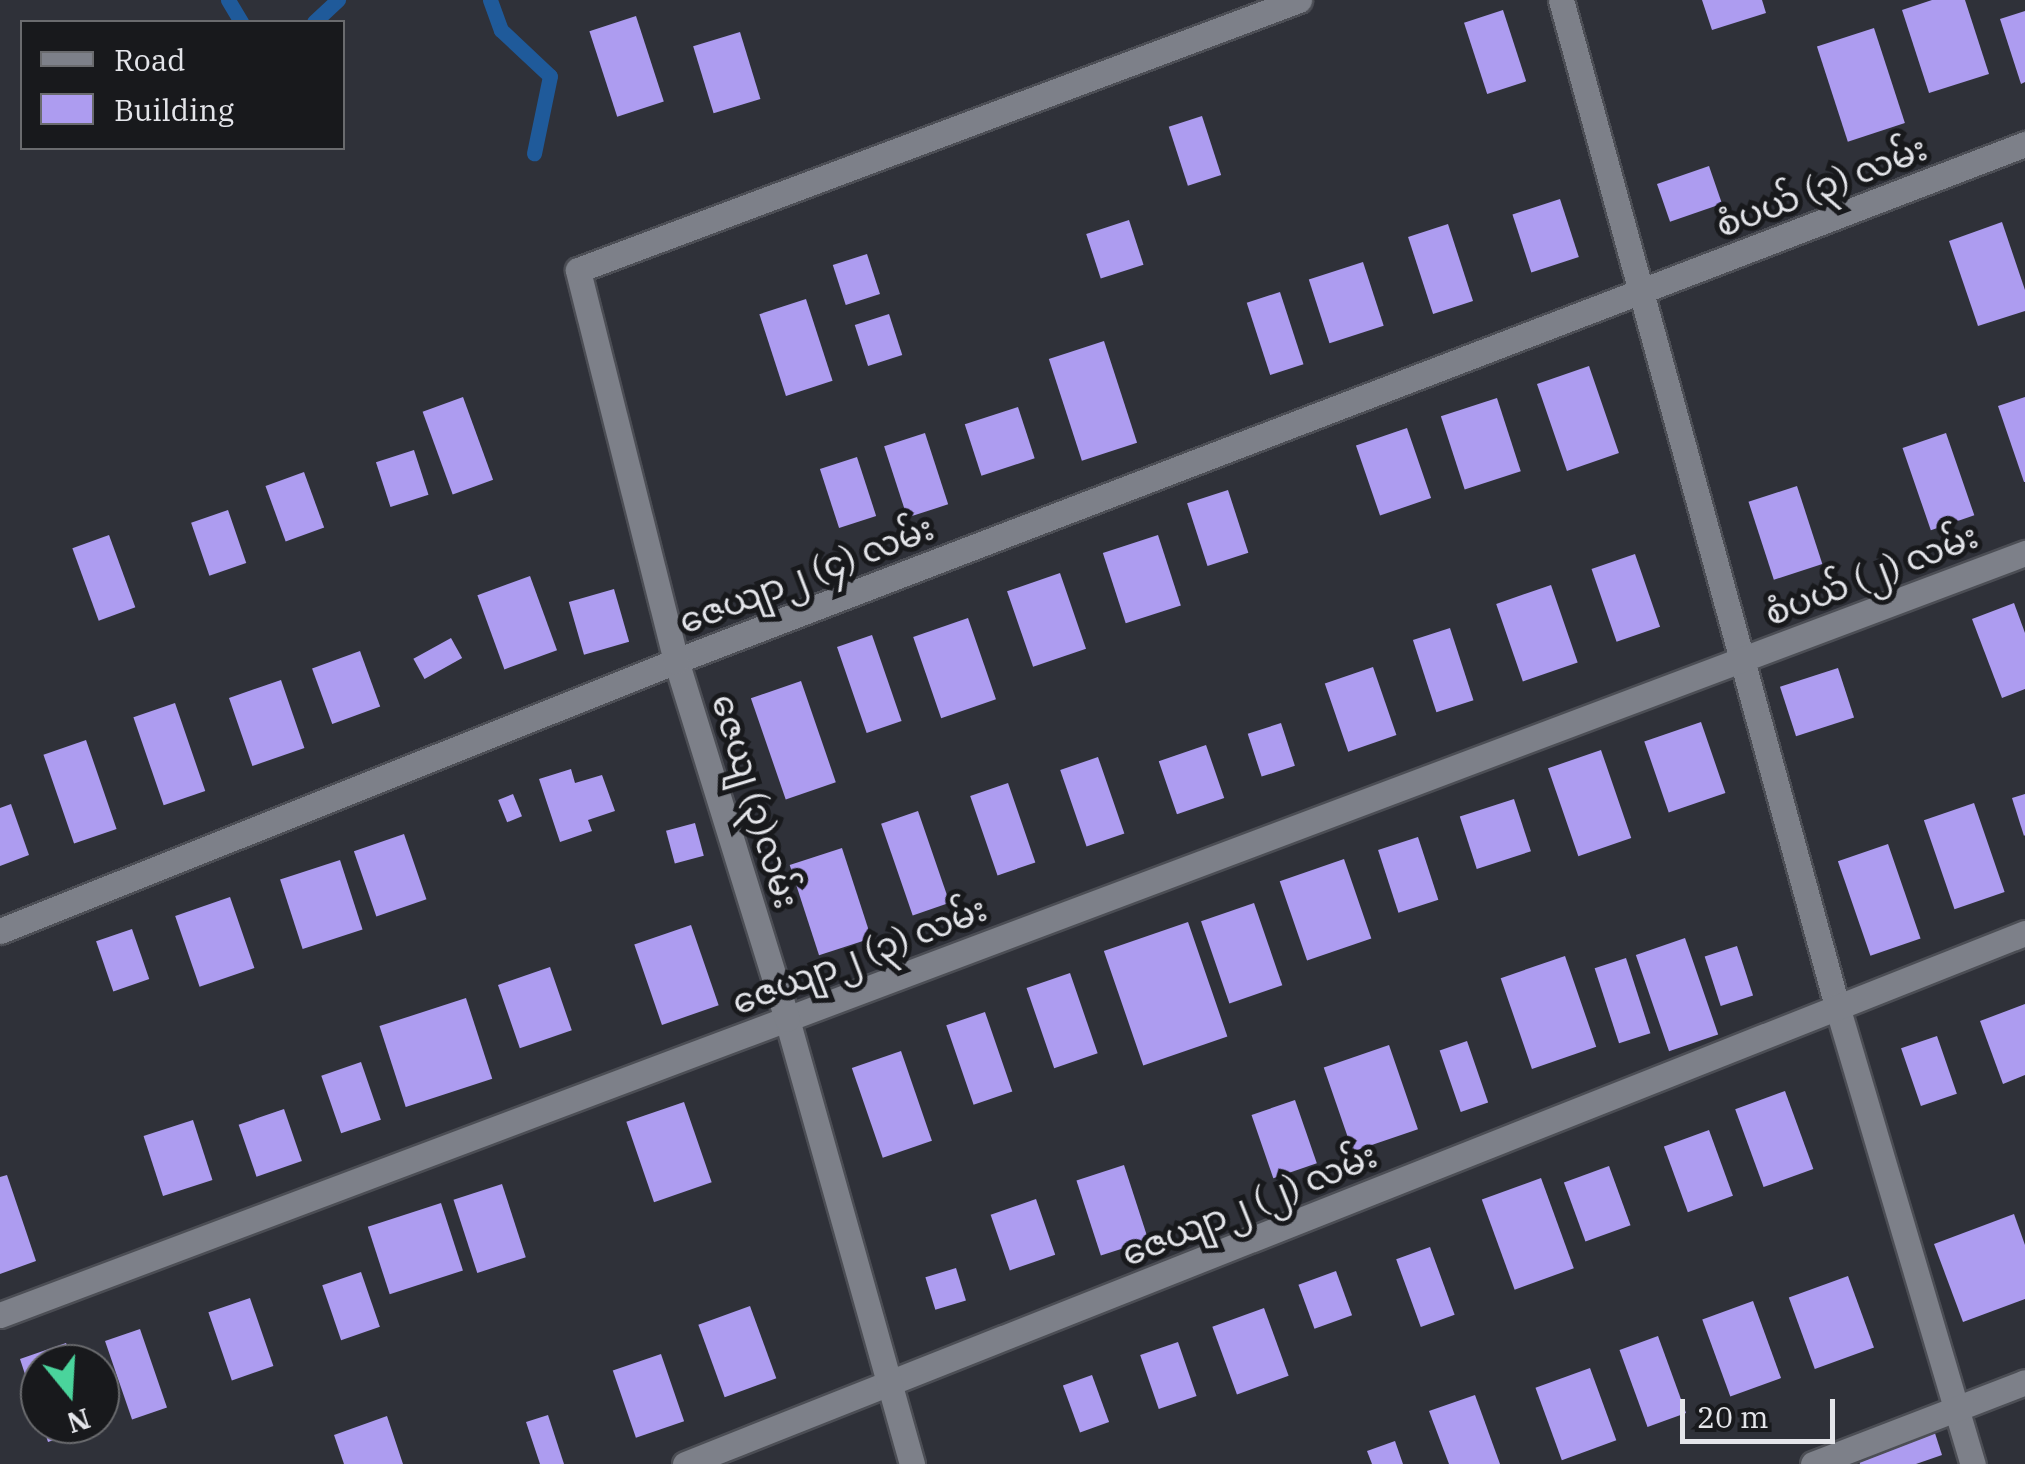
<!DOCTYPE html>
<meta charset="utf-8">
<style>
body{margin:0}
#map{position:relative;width:2025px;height:1464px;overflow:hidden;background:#2f3139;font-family:"IBM Plex Serif","Noto Sans Myanmar",serif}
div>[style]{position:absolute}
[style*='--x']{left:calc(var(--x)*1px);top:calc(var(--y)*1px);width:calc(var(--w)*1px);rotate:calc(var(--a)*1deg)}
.stream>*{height:15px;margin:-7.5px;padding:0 7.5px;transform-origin:7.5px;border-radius:7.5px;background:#1f5a9a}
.building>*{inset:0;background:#ad9cf0;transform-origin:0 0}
.roads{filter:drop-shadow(2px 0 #4c4e55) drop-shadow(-2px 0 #4c4e55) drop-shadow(0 2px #4c4e55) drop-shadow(0 -2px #4c4e55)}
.minor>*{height:25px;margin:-12.5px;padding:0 12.5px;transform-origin:12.5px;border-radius:12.5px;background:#7d8089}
span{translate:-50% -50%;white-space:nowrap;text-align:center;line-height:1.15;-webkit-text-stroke:10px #18191c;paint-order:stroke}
.street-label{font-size:35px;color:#e4e5ea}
.legend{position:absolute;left:20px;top:20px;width:325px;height:130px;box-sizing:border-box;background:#18191c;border:2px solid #6a6b6e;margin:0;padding:12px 18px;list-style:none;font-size:30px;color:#e4e5ea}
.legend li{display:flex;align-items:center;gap:20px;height:50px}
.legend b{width:50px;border:2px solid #6a6b6e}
.north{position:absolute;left:20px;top:1344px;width:100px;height:100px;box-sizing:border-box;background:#18191c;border:2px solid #6a6b6e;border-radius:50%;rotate:162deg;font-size:28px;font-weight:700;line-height:40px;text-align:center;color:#e4e5ea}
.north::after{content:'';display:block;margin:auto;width:35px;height:45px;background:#4ad49c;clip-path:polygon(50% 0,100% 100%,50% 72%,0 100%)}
.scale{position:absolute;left:1680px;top:1399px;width:155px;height:45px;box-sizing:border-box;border:5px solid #e4e5ea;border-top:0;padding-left:12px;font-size:30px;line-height:35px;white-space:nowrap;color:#e4e5ea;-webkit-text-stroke:8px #18191c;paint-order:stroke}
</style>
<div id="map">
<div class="stream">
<div style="--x:228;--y:0;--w:26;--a:59"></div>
<div style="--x:490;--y:0;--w:32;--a:70"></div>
<div style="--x:501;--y:30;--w:67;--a:43.2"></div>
<div style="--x:550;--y:76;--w:79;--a:101.7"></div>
<div style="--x:314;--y:22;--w:33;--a:-43"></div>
</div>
<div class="building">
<div style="clip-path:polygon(1702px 0,1762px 0,1766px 13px,1712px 30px)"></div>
<div style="clip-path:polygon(1932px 0,1965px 0,1989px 74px,1929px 93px,1902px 10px)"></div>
<div style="left:1503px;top:10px;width:75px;height:41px;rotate:72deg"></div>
<div style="clip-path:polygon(2025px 11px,2025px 82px,2021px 84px,2000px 19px)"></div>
<div style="left:636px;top:16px;width:90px;height:49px;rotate:72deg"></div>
<div style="left:1874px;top:28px;width:100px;height:60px;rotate:72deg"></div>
<div style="left:740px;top:32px;width:70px;height:49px;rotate:73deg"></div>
<div style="left:1202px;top:116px;width:62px;height:35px;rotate:72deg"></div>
<div style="left:1709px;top:166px;width:40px;height:55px;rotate:71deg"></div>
<div style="left:1560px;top:199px;width:61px;height:50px;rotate:72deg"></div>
<div style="left:1129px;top:220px;width:47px;height:45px;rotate:72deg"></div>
<div style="clip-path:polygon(2002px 222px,2025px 290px,2025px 311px,1978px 326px,1949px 241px)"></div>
<div style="left:1448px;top:224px;width:81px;height:42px;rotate:72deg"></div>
<div style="left:867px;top:254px;width:42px;height:36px;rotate:72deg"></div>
<div style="left:1363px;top:262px;width:67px;height:57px;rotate:72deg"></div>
<div style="left:1280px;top:292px;width:76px;height:35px;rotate:72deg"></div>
<div style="left:806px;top:299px;width:86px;height:49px;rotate:72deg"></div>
<div style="left:889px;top:314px;width:43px;height:36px;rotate:72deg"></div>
<div style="left:1104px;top:341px;width:107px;height:58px;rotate:72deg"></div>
<div style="left:1589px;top:366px;width:92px;height:55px;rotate:71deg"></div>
<div style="left:463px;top:397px;width:88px;height:43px;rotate:70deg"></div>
<div style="clip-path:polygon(2025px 397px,2025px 482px,2024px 482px,1998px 406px)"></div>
<div style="left:1497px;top:398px;width:77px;height:59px;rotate:72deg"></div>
<div style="left:1018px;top:407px;width:54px;height:56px;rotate:72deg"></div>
<div style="left:1407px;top:428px;width:74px;height:54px;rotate:71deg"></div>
<div style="left:925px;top:433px;width:75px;height:43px;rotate:72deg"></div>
<div style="left:1946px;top:433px;width:87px;height:46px;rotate:71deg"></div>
<div style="left:414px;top:450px;width:47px;height:40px;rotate:72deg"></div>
<div style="left:857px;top:457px;width:62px;height:39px;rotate:72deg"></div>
<div style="left:304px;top:472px;width:59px;height:41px;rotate:70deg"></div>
<div style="left:1797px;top:486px;width:82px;height:51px;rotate:72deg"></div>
<div style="left:1228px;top:490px;width:66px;height:43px;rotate:72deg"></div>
<div style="left:228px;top:510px;width:56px;height:39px;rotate:71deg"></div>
<div style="left:109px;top:535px;width:77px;height:39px;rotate:70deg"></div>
<div style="left:1158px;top:535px;width:74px;height:58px;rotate:72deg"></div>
<div style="left:1635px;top:554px;width:77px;height:46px;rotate:71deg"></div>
<div style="left:1060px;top:573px;width:80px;height:56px;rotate:71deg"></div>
<div style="left:530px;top:576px;width:79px;height:56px;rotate:70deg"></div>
<div style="left:1551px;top:585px;width:82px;height:58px;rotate:71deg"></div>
<div style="left:614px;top:589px;width:55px;height:47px;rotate:74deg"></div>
<div style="clip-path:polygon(2014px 603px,2025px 633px,2025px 689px,2002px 698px,1972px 619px)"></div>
<div style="left:968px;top:618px;width:86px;height:58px;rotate:71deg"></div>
<div style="left:1450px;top:628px;width:76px;height:39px;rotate:72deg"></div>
<div style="left:872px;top:635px;width:91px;height:37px;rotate:71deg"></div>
<div style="left:451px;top:638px;width:23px;height:43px;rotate:61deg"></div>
<div style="left:360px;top:651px;width:59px;height:51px;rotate:70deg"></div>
<div style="left:1373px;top:667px;width:72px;height:51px;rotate:71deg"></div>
<div style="left:1838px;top:668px;width:52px;height:61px;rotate:72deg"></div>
<div style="left:281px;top:680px;width:72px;height:55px;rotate:71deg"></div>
<div style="left:801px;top:681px;width:107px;height:53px;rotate:71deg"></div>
<div style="left:175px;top:703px;width:93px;height:44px;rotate:71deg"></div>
<div style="left:1701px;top:722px;width:75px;height:60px;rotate:71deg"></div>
<div style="left:1281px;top:723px;width:45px;height:35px;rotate:72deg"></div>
<div style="left:86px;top:740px;width:94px;height:45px;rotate:71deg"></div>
<div style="left:1206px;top:745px;width:56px;height:50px;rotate:71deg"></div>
<div style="left:1601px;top:750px;width:93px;height:56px;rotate:71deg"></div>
<div style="left:1098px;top:757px;width:81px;height:40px;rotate:71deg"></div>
<div style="clip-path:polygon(571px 769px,575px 783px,602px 775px,615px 811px,588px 820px,592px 831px,560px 842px,539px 779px)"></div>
<div style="left:1008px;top:783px;width:84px;height:40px;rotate:71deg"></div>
<div style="left:513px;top:794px;width:24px;height:16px;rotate:68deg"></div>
<div style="clip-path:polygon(2025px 794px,2025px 835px,2024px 836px,2012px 798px)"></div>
<div style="left:1514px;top:799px;width:55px;height:57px;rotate:72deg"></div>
<div style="left:1974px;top:803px;width:94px;height:53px;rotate:71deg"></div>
<div style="clip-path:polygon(11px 804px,29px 855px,0 866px,0 808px)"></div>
<div style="left:918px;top:811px;width:97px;height:39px;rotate:71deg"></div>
<div style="left:695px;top:823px;width:34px;height:30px;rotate:75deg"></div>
<div style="left:404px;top:834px;width:69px;height:53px;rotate:71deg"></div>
<div style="left:1418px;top:837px;width:66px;height:42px;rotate:72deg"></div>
<div style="left:1888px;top:844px;width:100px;height:53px;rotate:71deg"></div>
<div style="left:842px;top:848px;width:95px;height:55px;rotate:72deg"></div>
<div style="left:1344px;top:859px;width:84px;height:68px;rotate:71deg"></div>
<div style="left:340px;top:860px;width:73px;height:63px;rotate:72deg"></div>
<div style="left:230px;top:897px;width:75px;height:58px;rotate:71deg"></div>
<div style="left:1254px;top:903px;width:87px;height:56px;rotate:71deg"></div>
<div style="left:1188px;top:922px;width:121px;height:89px;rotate:71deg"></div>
<div style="left:691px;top:925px;width:85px;height:60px;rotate:71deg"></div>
<div style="left:132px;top:929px;width:53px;height:38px;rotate:71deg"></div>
<div style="left:1685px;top:938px;width:102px;height:52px;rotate:71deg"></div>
<div style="left:1737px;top:946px;width:52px;height:34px;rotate:72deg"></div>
<div style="left:1565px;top:956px;width:96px;height:68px;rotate:71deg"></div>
<div style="left:1626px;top:958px;width:79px;height:33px;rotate:72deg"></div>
<div style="left:550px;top:967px;width:67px;height:55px;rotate:71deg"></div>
<div style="left:1070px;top:973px;width:85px;height:46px;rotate:71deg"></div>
<div style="left:466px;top:998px;width:85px;height:91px;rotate:72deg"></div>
<div style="clip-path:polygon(2025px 1004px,2025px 1075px,2003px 1084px,1980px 1021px)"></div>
<div style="left:985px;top:1012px;width:84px;height:41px;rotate:71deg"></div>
<div style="left:1937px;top:1036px;width:61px;height:38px;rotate:71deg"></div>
<div style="left:1467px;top:1041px;width:65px;height:29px;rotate:71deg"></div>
<div style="left:1389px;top:1045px;width:89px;height:69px;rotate:71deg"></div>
<div style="left:901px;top:1051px;width:95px;height:52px;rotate:71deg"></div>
<div style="left:361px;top:1062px;width:61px;height:42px;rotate:71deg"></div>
<div style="left:1785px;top:1091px;width:83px;height:53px;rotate:70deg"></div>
<div style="left:1295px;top:1100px;width:67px;height:46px;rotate:71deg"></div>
<div style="left:684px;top:1102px;width:85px;height:61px;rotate:71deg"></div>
<div style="left:284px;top:1109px;width:55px;height:48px;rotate:71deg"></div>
<div style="left:193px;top:1120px;width:63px;height:52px;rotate:72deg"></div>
<div style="left:1709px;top:1130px;width:70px;height:48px;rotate:70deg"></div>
<div style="left:1124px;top:1165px;width:79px;height:50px;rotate:72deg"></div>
<div style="left:1609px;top:1166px;width:63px;height:48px;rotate:70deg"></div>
<div style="clip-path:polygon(7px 1175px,36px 1261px,0 1274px,0 1177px)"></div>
<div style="left:1541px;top:1178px;width:96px;height:63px;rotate:70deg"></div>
<div style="left:502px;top:1184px;width:77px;height:51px;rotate:72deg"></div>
<div style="left:1036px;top:1199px;width:59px;height:48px;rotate:71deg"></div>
<div style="left:441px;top:1203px;width:71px;height:77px;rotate:72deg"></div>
<div style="clip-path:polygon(2014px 1214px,2025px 1245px,2025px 1299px,1963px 1322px,1934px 1244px)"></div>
<div style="left:1430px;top:1247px;width:72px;height:36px;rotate:70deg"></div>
<div style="left:956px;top:1268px;width:34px;height:32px;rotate:73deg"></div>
<div style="left:1336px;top:1271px;width:47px;height:40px;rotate:70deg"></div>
<div style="left:361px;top:1272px;width:58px;height:41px;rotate:71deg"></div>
<div style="left:1848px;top:1276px;width:76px;height:63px;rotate:70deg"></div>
<div style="left:250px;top:1298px;width:72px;height:44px;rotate:71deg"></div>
<div style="left:1753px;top:1301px;width:82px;height:54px;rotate:70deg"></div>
<div style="left:750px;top:1306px;width:77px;height:55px;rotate:70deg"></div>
<div style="left:1264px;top:1308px;width:72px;height:55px;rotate:70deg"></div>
<div style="left:140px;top:1329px;width:83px;height:37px;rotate:71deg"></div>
<div style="left:1658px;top:1336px;width:82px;height:41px;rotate:70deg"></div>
<div style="left:1178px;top:1342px;width:57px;height:40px;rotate:71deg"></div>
<div style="clip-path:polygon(66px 1343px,74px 1364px,40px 1364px,39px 1417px,20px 1359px)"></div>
<div style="left:661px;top:1354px;width:71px;height:51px;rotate:71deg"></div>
<div style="left:1590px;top:1368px;width:77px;height:58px;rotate:70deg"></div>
<div style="left:1092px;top:1375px;width:50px;height:31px;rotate:70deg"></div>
<div style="clip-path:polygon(1475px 1395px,1500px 1464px,1449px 1464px,1429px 1411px)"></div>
<div style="clip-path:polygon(548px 1415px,564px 1464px,540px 1464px,526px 1422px)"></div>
<div style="clip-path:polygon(387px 1416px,403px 1464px,344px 1464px,334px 1435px)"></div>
<div style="clip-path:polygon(42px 1424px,97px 1424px,97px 1425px,48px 1442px)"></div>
<div style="clip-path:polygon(1933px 1427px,1942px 1455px,1916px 1464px,1860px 1464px,1856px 1453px)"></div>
<div style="clip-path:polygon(1395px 1441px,1403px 1464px,1372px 1464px,1367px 1451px)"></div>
</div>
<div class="roads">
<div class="minor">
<div style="--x:1561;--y:0;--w:1043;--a:74.66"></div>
<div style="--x:1837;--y:1006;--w:478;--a:73.5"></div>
<div style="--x:0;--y:931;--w:728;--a:-21.77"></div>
<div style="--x:676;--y:661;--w:1445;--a:-20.97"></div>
<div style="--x:0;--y:1315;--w:2164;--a:-20.62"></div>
<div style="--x:685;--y:1464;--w:1441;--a:-21.62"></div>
<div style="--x:912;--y:1464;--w:462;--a:-105.7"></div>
<div style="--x:787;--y:1019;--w:375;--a:-107.2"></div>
<div style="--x:676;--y:661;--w:403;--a:-104.1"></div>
<div style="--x:578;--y:270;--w:770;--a:-20.53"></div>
<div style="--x:1813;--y:1464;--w:227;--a:-21.1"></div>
</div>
</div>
<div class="street-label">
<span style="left:1821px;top:186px;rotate:-21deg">စံပယ် (၃) လမ်း</span>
<span style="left:806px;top:574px;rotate:-21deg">ဇေယျာ၂ (၄) လမ်း</span>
<span style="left:1871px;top:574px;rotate:-21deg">စံပယ် (၂) လမ်း</span>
<span style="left:756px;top:801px;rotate:73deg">ဇေယျ (၃)လမ်း</span>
<span style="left:859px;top:955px;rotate:-21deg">ဇေယျာ၂ (၃) လမ်း</span>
<span style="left:1249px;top:1204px;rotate:-22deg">ဇေယျာ၂ (၂) လမ်း</span>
</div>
<ul class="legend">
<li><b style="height:12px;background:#7d8089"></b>Road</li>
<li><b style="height:28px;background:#ad9cf0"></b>Building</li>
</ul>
<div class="north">N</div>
<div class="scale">20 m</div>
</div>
